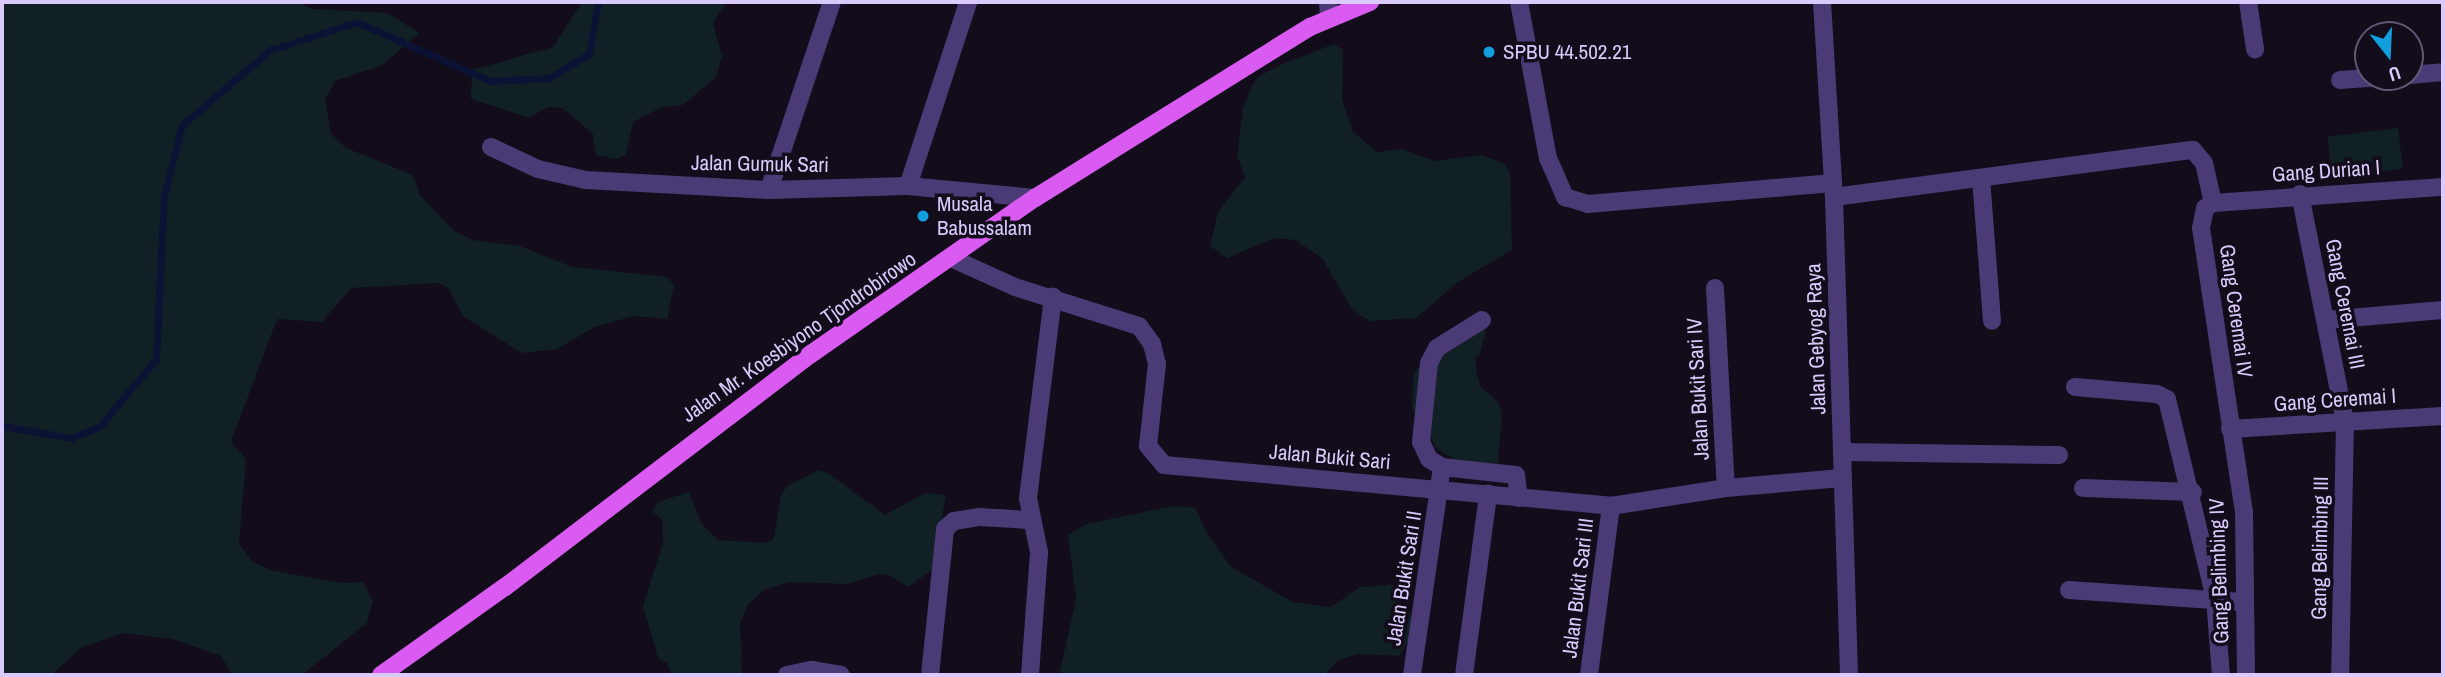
<!DOCTYPE html>
<style>
body{margin:0}
#map{position:relative;width:2445px;height:677px;overflow:hidden;background:#120c1b;font-family:"Archivo Narrow",sans-serif}
div>[style]{position:absolute}
[style*='--x']{left:calc(var(--x)*1px);top:calc(var(--y)*1px);width:calc(var(--w)*1px);rotate:calc(var(--a)*1deg)}
.green>*{inset:0;background:#102024;transform-origin:0 0}
.stream>*{height:7px;margin:-3.5px;padding:0 3.5px;transform-origin:3.5px;border-radius:3.5px;background:#0c1234}
.minor>*{height:18px;margin:-9px;padding:0 9px;transform-origin:9px;border-radius:9px;background:#4a3b76}
.major>*{height:18px;margin:-9px;padding:0 9px;transform-origin:9px;border-radius:9px;background:#da5bf1}
.dots>*{width:19px;height:19px;translate:-50% -50%;box-sizing:border-box;border:4px solid #120c1b;border-radius:50%}
span{translate:-50% -50%;white-space:nowrap;text-align:center;line-height:1.15;-webkit-text-stroke:7px #120c1b;paint-order:stroke}
.poi-label{font-size:21px;color:#dacafb}
.left{translate:0 -50%;text-align:left}
.street-label{font-size:21px;color:#dacafb}
.frame{position:absolute;inset:0;border:4px solid #dacafb;pointer-events:none}
.north{position:absolute;left:2354px;top:21px;width:70px;height:70px;box-sizing:border-box;background:#120c1b;border:2px solid #625875;border-radius:50%;rotate:162deg;font-size:19px;font-weight:700;line-height:28px;text-align:center;color:#dacafb}
.north::after{content:'';display:block;margin:auto;width:24px;height:32px;background:#129edf;clip-path:polygon(50% 0,100% 100%,50% 72%,0 100%)}
</style>
<div id="map">
<div class="green">
<div style="clip-path:polygon(2px 2px,296px 2px,313px 9px,388px 13px,419px 33px,383px 65px,335px 81px,325px 100px,331px 134px,346px 148px,413px 175px,420px 195px,453px 230px,473px 240px,520px 246px,572px 267px,667px 277px,674px 285px,667px 319px,634px 316px,595px 327px,557px 349px,522px 353px,464px 317px,448px 288px,439px 283px,351px 288px,322px 322px,277px 319px,231px 442px,246px 459px,239px 544px,253px 562px,274px 571px,342px 583px,363px 582px,373px 601px,367px 623px,302px 675px,233px 675px,221px 656px,172px 639px,123px 633px,82px 647px,51px 675px,2px 675px)"></div>
<div style="clip-path:polygon(582px 2px,726px 2px,713px 23px,722px 56px,716px 77px,683px 105px,662px 107px,633px 122px,626px 154px,617px 159px,596px 155px,593px 134px,563px 108px,548px 107px,529px 118px,471px 99px,472px 70px,553px 47px)"></div>
<div style="clip-path:polygon(1334px 44px,1343px 50px,1342px 99px,1353px 132px,1377px 152px,1402px 149px,1434px 161px,1481px 155px,1503px 163px,1510px 172px,1512px 250px,1458px 282px,1416px 318px,1370px 321px,1360px 315px,1350px 306px,1322px 258px,1295px 240px,1274px 238px,1227px 258px,1210px 246px,1218px 212px,1245px 177px,1237px 156px,1243px 108px,1251px 87px,1258px 77px,1280px 65px)"></div>
<div style="left:2398px;top:128px;width:41px;height:71px;rotate:83deg"></div>
<div style="clip-path:polygon(1482px 326px,1486px 330px,1479px 358px,1476px 354px,1476px 371px,1481px 387px,1499px 403px,1502px 413px,1498px 464px,1454px 459px,1438px 450px,1412px 409px,1414px 373px,1421px 364px)"></div>
<div style="clip-path:polygon(818px 470px,828px 473px,885px 515px,925px 493px,946px 495px,932px 570px,908px 587px,889px 575px,879px 574px,847px 584px,789px 582px,766px 589px,749px 603px,740px 623px,742px 675px,672px 675px,667px 663px,658px 658px,643px 606px,663px 543px,662px 520px,652px 511px,658px 502px,689px 492px,701px 523px,718px 540px,764px 543px,774px 539px,781px 495px,787px 486px)"></div>
<div style="clip-path:polygon(1174px 506px,1196px 508px,1204px 528px,1231px 567px,1293px 602px,1331px 607px,1360px 587px,1393px 585px,1408px 601px,1414px 632px,1399px 656px,1357px 654px,1337px 661px,1325px 675px,1059px 675px,1076px 599px,1068px 535px,1086px 524px)"></div>
</div>
<div class="stream">
<div style="--x:2;--y:426;--w:70;--a:9.9"></div>
<div style="--x:71;--y:438;--w:31;--a:-22"></div>
<div style="--x:100;--y:426;--w:87;--a:-50.1"></div>
<div style="--x:156;--y:359;--w:163;--a:-87.2"></div>
<div style="--x:164;--y:196;--w:73;--a:-75.8"></div>
<div style="--x:182;--y:125;--w:116;--a:-40.4"></div>
<div style="--x:270;--y:50;--w:91;--a:-17.8"></div>
<div style="--x:357;--y:22;--w:145;--a:23.9"></div>
<div style="--x:490;--y:81;--w:59;--a:-2.9"></div>
<div style="--x:549;--y:78;--w:47;--a:-31"></div>
<div style="--x:589;--y:54;--w:53;--a:-80.2"></div>
</div>
<div class="minor">
<div style="--x:1328;--y:2;--w:14;--a:86"></div>
<div style="--x:1519;--y:2;--w:159;--a:79.5"></div>
<div style="--x:1548;--y:158;--w:43;--a:66.4"></div>
<div style="--x:1565;--y:197;--w:24;--a:17"></div>
<div style="--x:1588;--y:204;--w:246;--a:-4.9"></div>
<div style="--x:1822;--y:2;--w:195;--a:86.5"></div>
<div style="--x:1834;--y:197;--w:478;--a:88.2"></div>
<div style="--x:2248;--y:2;--w:48;--a:81.5"></div>
<div style="--x:2410;--y:75;--w:33;--a:-5"></div>
<div style="--x:2340;--y:80;--w:41;--a:-4.2"></div>
<div style="--x:491;--y:147;--w:52;--a:25.1"></div>
<div style="--x:538;--y:169;--w:49;--a:12.9"></div>
<div style="--x:586;--y:180;--w:183;--a:3.1"></div>
<div style="--x:769;--y:190;--w:139;--a:-1.6"></div>
<div style="--x:908;--y:186;--w:128;--a:5.4"></div>
<div style="--x:1981;--y:178;--w:143;--a:85.6"></div>
<div style="--x:908;--y:186;--w:194;--a:-71.9"></div>
<div style="--x:769;--y:190;--w:198;--a:-71.5"></div>
<div style="--x:2300;--y:194;--w:232;--a:78.8"></div>
<div style="--x:2345;--y:422;--w:253;--a:91.1"></div>
<div style="--x:1834;--y:197;--w:362;--a:-7.5"></div>
<div style="--x:2193;--y:150;--w:17;--a:50"></div>
<div style="--x:2204;--y:163;--w:41;--a:77.3"></div>
<div style="--x:2213;--y:203;--w:9;--a:148"></div>
<div style="--x:2205;--y:208;--w:20;--a:101"></div>
<div style="--x:2201;--y:228;--w:287;--a:81.4"></div>
<div style="--x:2244;--y:512;--w:163;--a:89.3"></div>
<div style="--x:2213;--y:203;--w:231;--a:-4"></div>
<div style="--x:951;--y:258;--w:70;--a:24.4"></div>
<div style="--x:1015;--y:287;--w:130;--a:17.5"></div>
<div style="--x:1139;--y:326;--w:22;--a:54"></div>
<div style="--x:1152;--y:344;--w:21;--a:76"></div>
<div style="--x:1157;--y:364;--w:82;--a:96.3"></div>
<div style="--x:1148;--y:446;--w:25;--a:50"></div>
<div style="--x:1164;--y:465;--w:449;--a:5.2"></div>
<div style="--x:1611;--y:506;--w:116;--a:-8.9"></div>
<div style="--x:1726;--y:488;--w:116;--a:-4.9"></div>
<div style="--x:1715;--y:288;--w:200;--a:86.9"></div>
<div style="--x:2326;--y:320;--w:117;--a:-4.9"></div>
<div style="--x:2075;--y:387;--w:82;--a:4.9"></div>
<div style="--x:2157;--y:394;--w:11;--a:27"></div>
<div style="--x:2167;--y:399;--w:206;--a:76.5"></div>
<div style="--x:2215;--y:599;--w:76;--a:85.5"></div>
<div style="--x:2230;--y:429;--w:213;--a:-3.5"></div>
<div style="--x:1842;--y:452;--w:217;--a:0.8"></div>
<div style="--x:1442;--y:467;--w:74;--a:6.2"></div>
<div style="--x:1516;--y:475;--w:23;--a:83"></div>
<div style="--x:2083;--y:488;--w:110;--a:2.1"></div>
<div style="--x:2069;--y:590;--w:173;--a:4"></div>
<div style="--x:787;--y:675;--w:25;--a:-12"></div>
<div style="--x:811;--y:670;--w:30;--a:9"></div>
<div style="--x:930;--y:675;--w:147;--a:-84.1"></div>
<div style="--x:945;--y:529;--w:12;--a:-42"></div>
<div style="--x:954;--y:521;--w:25;--a:-9"></div>
<div style="--x:979;--y:517;--w:50;--a:3.4"></div>
<div style="--x:1030;--y:675;--w:123;--a:-85.8"></div>
<div style="--x:1039;--y:552;--w:55;--a:-101.5"></div>
<div style="--x:1028;--y:498;--w:203;--a:-82.9"></div>
<div style="--x:1412;--y:675;--w:210;--a:-81.8"></div>
<div style="--x:1442;--y:467;--w:15;--a:-148"></div>
<div style="--x:1429;--y:459;--w:19;--a:-115"></div>
<div style="--x:1421;--y:442;--w:79;--a:-84.2"></div>
<div style="--x:1429;--y:363;--w:17;--a:-62"></div>
<div style="--x:1437;--y:348;--w:53;--a:-31.9"></div>
<div style="--x:1464;--y:675;--w:183;--a:-82.4"></div>
<div style="--x:1589;--y:675;--w:170;--a:-82.6"></div>
</div>
<div class="major">
<div style="--x:381;--y:675;--w:152;--a:-35.4"></div>
<div style="--x:505;--y:587;--w:385;--a:-37.3"></div>
<div style="--x:811;--y:354;--w:273;--a:-34.9"></div>
<div style="--x:1035;--y:198;--w:324;--a:-31.9"></div>
<div style="--x:1310;--y:27;--w:65;--a:-22.6"></div>
</div>
<div class="dots">
<div style="left:1489px;top:52px;background:#129edf"></div>
<div style="left:923px;top:216px;background:#129edf"></div>
</div>
<div class="poi-label">
<span class="left" style="left:1503px;top:52px">SPBU 44.502.21</span>
<span class="left" style="left:937px;top:216px">Musala<br>Babussalam</span>
</div>
<div class="street-label">
<span style="left:760px;top:164px;rotate:1deg">Jalan Gumuk Sari</span>
<span style="left:2326px;top:171px;rotate:-4deg">Gang Durian I</span>
<span style="left:2345px;top:304px;rotate:79deg">Gang Ceremai III</span>
<span style="left:2236px;top:311px;rotate:82deg">Gang Ceremai IV</span>
<span style="left:799px;top:337px;rotate:-35deg">Jalan Mr. Koesbiyono Tjondrobirowo</span>
<span style="left:1816px;top:339px;rotate:-92deg">Jalan Gebyog Raya</span>
<span style="left:1698px;top:389px;rotate:-93deg">Jalan Bukit Sari IV</span>
<span style="left:2335px;top:400px;rotate:-4deg">Gang Ceremai I</span>
<span style="left:1330px;top:457px;rotate:5deg">Jalan Bukit Sari</span>
<span style="left:2320px;top:548px;rotate:-89deg">Gang Belimbing III</span>
<span style="left:2219px;top:571px;rotate:-92deg">Gang Belimbing IV</span>
<span style="left:1404px;top:578px;rotate:-81deg">Jalan Bukit Sari II</span>
<span style="left:1578px;top:588px;rotate:-83deg">Jalan Bukit Sari III</span>
</div>
<div class="frame"></div>
<div class="north">U</div>
</div>
